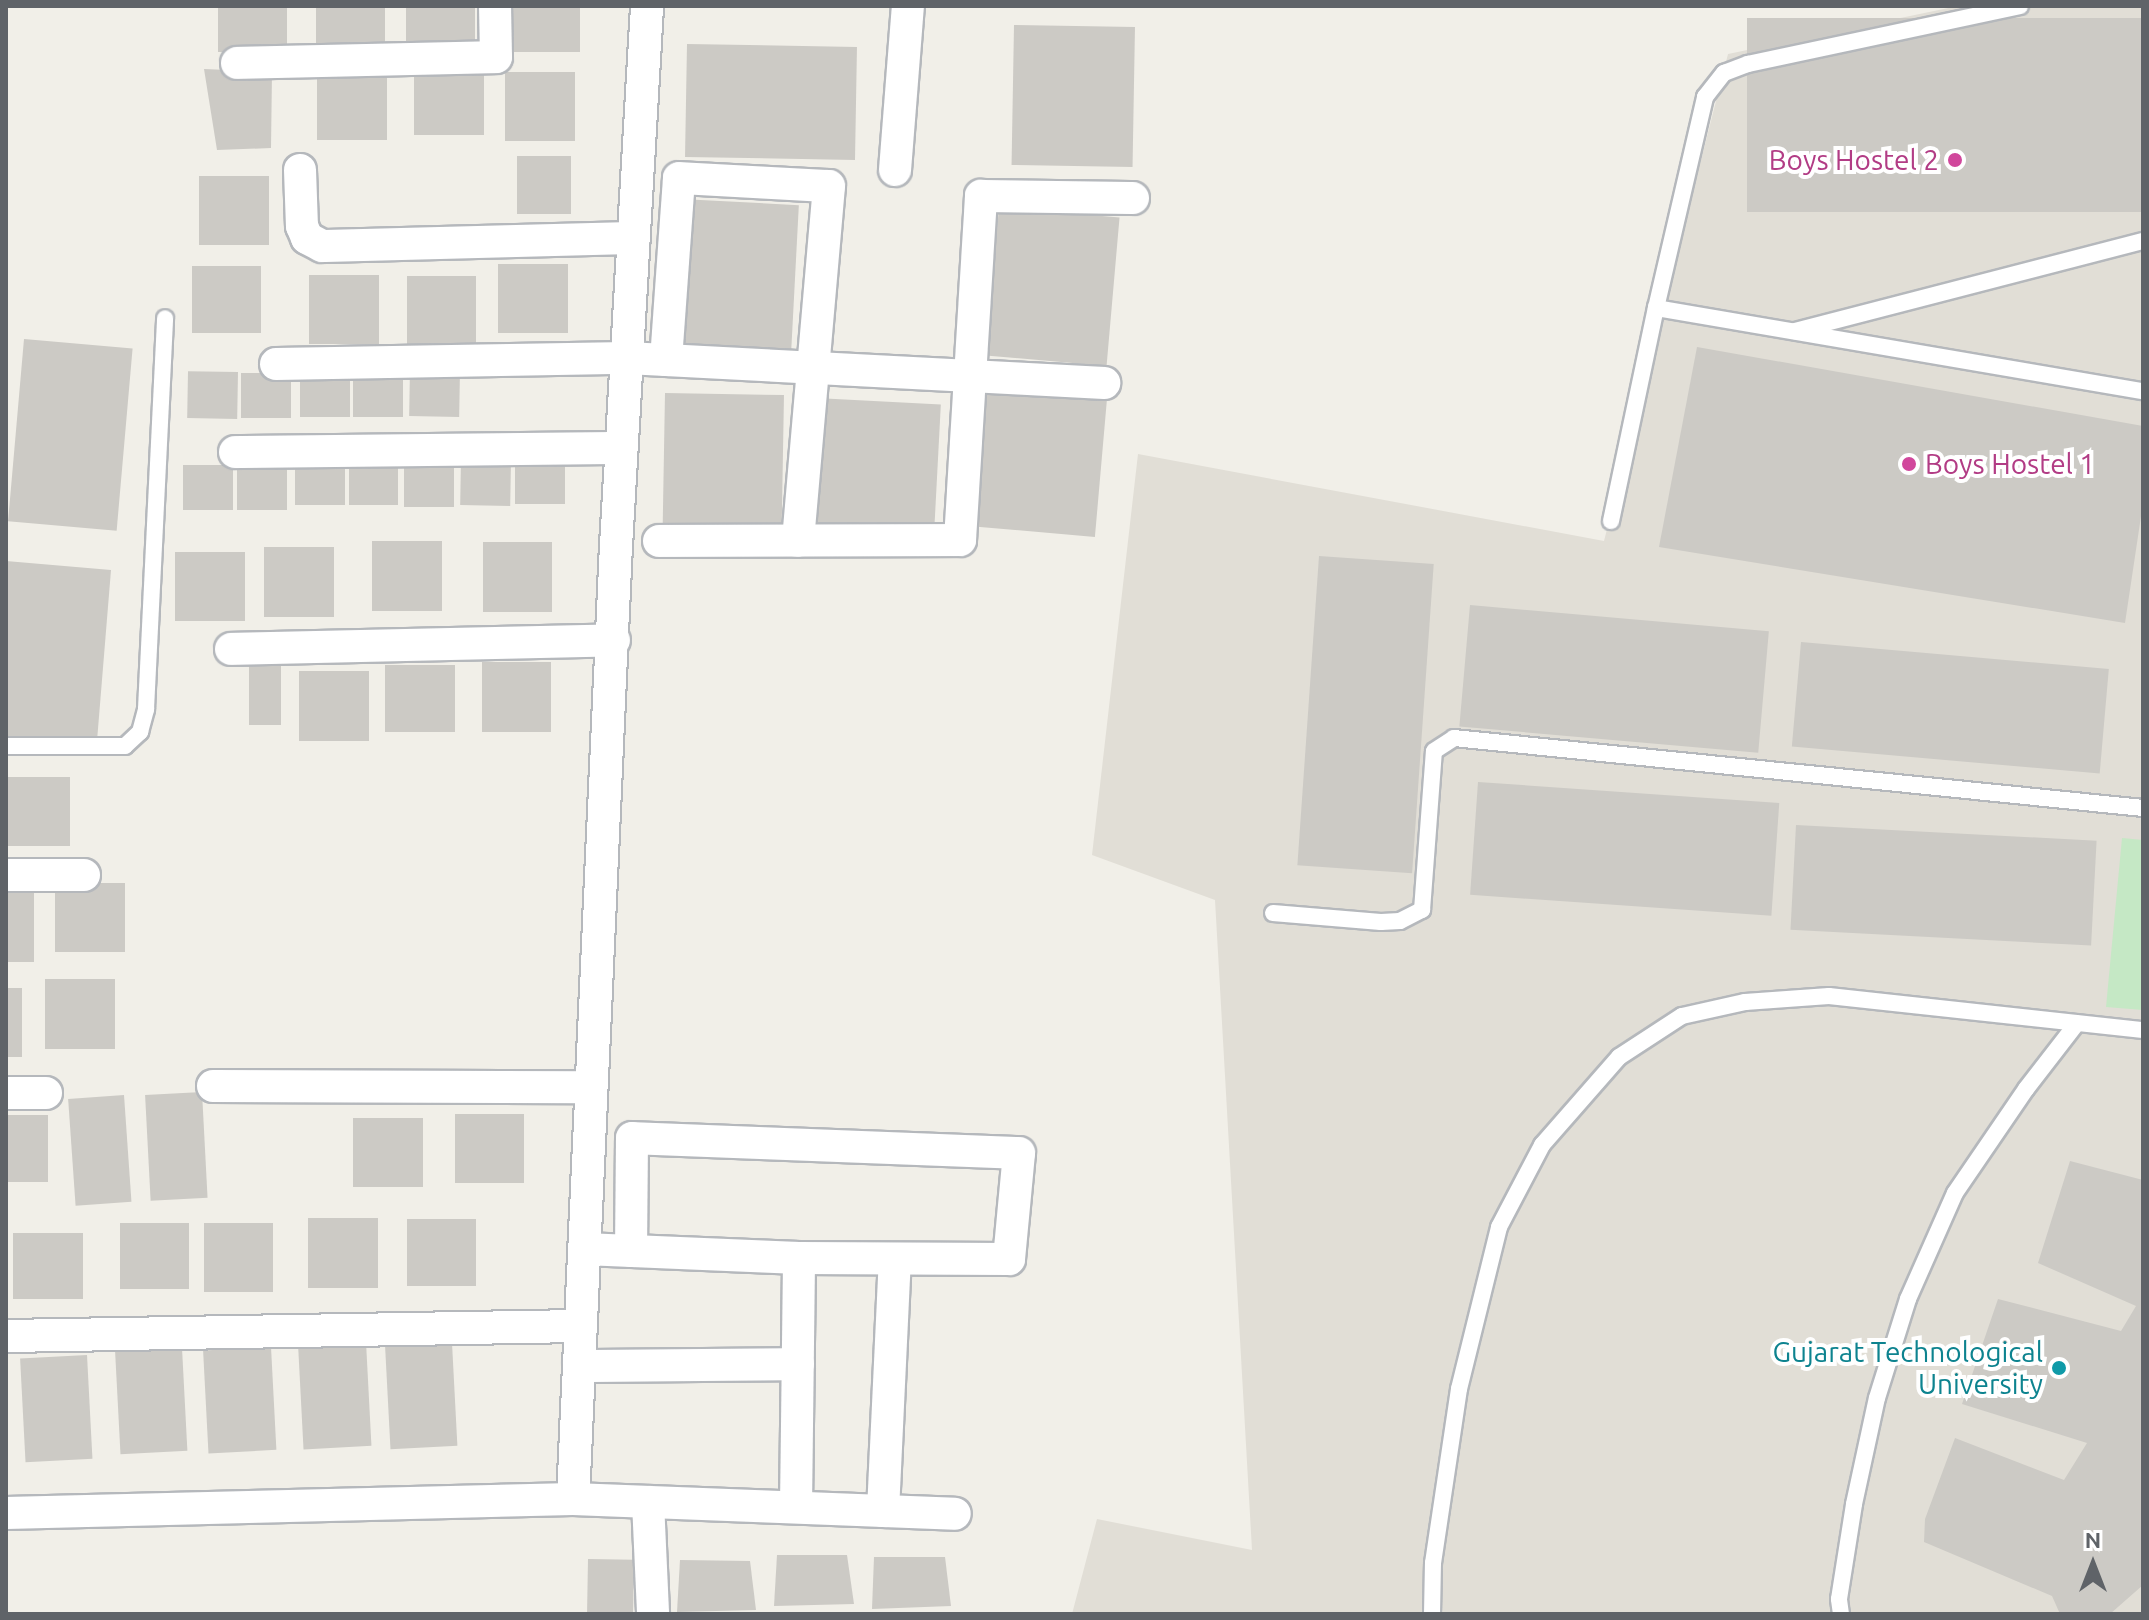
<!DOCTYPE html>
<style>
body{margin:0}
#map{position:relative;width:2149px;height:1620px;overflow:hidden;background:#f1efe8;font-family:Ubuntu,sans-serif}
div>[style]{position:absolute}
[style*='--x']{left:calc(var(--x)*1px);top:calc(var(--y)*1px);width:calc(var(--w)*1px);rotate:calc(var(--a)*1deg)}
.education>*{inset:0;background:#e1ded6}
.green>*{inset:0;background:#c5e8c5}
.building>*{inset:0;background:#cccac5;transform-origin:0 0}
.roads{filter:drop-shadow(2px 0 #b5b8bc) drop-shadow(-2px 0 #b5b8bc) drop-shadow(0 2px #b5b8bc) drop-shadow(0 -2px #b5b8bc)}
.lane>*{height:16px;margin:-8px;padding:0 8px;transform-origin:8px;border-radius:8px;background:#fff}
.street>*{height:32px;margin:-16px;padding:0 16px;transform-origin:16px;border-radius:16px;background:#fff}
.dots>*{width:22px;height:22px;translate:-50% -50%;box-sizing:border-box;border:4px solid #fff;border-radius:50%}
span{translate:-50% -50%;white-space:nowrap;text-align:center;line-height:1.15;-webkit-text-stroke:8px #fff;paint-order:stroke}
.hotel-label{font-size:28px;color:#b23c85}
.right{translate:-100% -50%;text-align:right}
.left{translate:0 -50%;text-align:left}
.culture-label{font-size:28px;color:#0d838f}
.frame{position:absolute;inset:0;border:8px solid #5f6368;pointer-events:none}
.north{position:absolute;left:2053px;top:1524px;width:80px;height:80px;-webkit-text-stroke:6px #fff;paint-order:stroke;rotate:0deg;font-size:22px;font-weight:700;line-height:32px;text-align:center;color:#5f6368}
.north::after{content:'';display:block;margin:auto;width:28px;height:36px;background:#5f6368;clip-path:polygon(50% 0,100% 100%,50% 72%,0 100%)}
</style>
<div id="map">
<div class="education">
<div style="clip-path:polygon(1958px 6px,2143px 6px,2143px 1614px,1072px 1614px,1097px 1519px,1252px 1550px,1215px 900px,1092px 855px,1138px 454px,1604px 541px,1728px 54px)"></div>
</div>
<div class="green">
<div style="clip-path:polygon(2122px 838px,2143px 840px,2143px 1010px,2106px 1007px)"></div>
</div>
<div class="building">
<div style="left:218px;top:6px;width:69px;height:46px"></div>
<div style="left:316px;top:6px;width:69px;height:49px"></div>
<div style="left:406px;top:6px;width:69px;height:44px"></div>
<div style="left:511px;top:6px;width:69px;height:46px"></div>
<div style="left:2143px;top:18px;width:194px;height:396px;rotate:90deg"></div>
<div style="left:1014px;top:25px;width:121px;height:140px;rotate:1deg"></div>
<div style="left:687px;top:44px;width:170px;height:113px;rotate:1deg"></div>
<div style="left:484px;top:66px;width:69px;height:70px;rotate:90deg"></div>
<div style="clip-path:polygon(204px 69px,272px 72px,271px 148px,217px 150px)"></div>
<div style="left:575px;top:72px;width:69px;height:70px;rotate:90deg"></div>
<div style="left:317px;top:74px;width:70px;height:66px"></div>
<div style="left:517px;top:156px;width:54px;height:58px"></div>
<div style="left:269px;top:176px;width:69px;height:70px;rotate:90deg"></div>
<div style="left:681px;top:199px;width:118px;height:147px;rotate:3deg"></div>
<div style="left:999px;top:207px;width:121px;height:149px;rotate:5deg"></div>
<div style="left:568px;top:264px;width:69px;height:70px;rotate:90deg"></div>
<div style="left:192px;top:266px;width:69px;height:67px"></div>
<div style="left:379px;top:275px;width:69px;height:70px;rotate:90deg"></div>
<div style="left:476px;top:276px;width:69px;height:69px;rotate:90deg"></div>
<div style="left:24px;top:339px;width:109px;height:183px;rotate:5deg"></div>
<div style="clip-path:polygon(1697px 347px,2143px 426px,2143px 503px,2125px 623px,1659px 547px)"></div>
<div style="left:460px;top:369px;width:48px;height:50px;rotate:91deg"></div>
<div style="left:238px;top:372px;width:47px;height:50px;rotate:91deg"></div>
<div style="left:300px;top:372px;width:50px;height:45px"></div>
<div style="left:353px;top:372px;width:50px;height:45px"></div>
<div style="left:241px;top:373px;width:50px;height:45px"></div>
<div style="left:987px;top:382px;width:121px;height:145px;rotate:5deg"></div>
<div style="left:665px;top:393px;width:119px;height:141px;rotate:1deg"></div>
<div style="left:816px;top:398px;width:125px;height:135px;rotate:3deg"></div>
<div style="left:511px;top:459px;width:47px;height:50px;rotate:91deg"></div>
<div style="left:515px;top:459px;width:50px;height:45px"></div>
<div style="left:295px;top:460px;width:50px;height:45px"></div>
<div style="left:349px;top:460px;width:49px;height:45px"></div>
<div style="left:404px;top:462px;width:50px;height:45px"></div>
<div style="left:183px;top:465px;width:50px;height:45px"></div>
<div style="left:237px;top:465px;width:50px;height:45px"></div>
<div style="left:442px;top:541px;width:70px;height:70px;rotate:90deg"></div>
<div style="left:552px;top:542px;width:70px;height:69px;rotate:90deg"></div>
<div style="left:334px;top:547px;width:70px;height:70px;rotate:90deg"></div>
<div style="left:245px;top:552px;width:69px;height:70px;rotate:90deg"></div>
<div style="left:1319px;top:556px;width:115px;height:310px;rotate:4deg"></div>
<div style="clip-path:polygon(6px 561px,111px 570px,96px 753px,6px 745px)"></div>
<div style="left:1470px;top:605px;width:300px;height:122px;rotate:5deg"></div>
<div style="left:1801px;top:642px;width:309px;height:105px;rotate:5deg"></div>
<div style="left:551px;top:662px;width:70px;height:69px;rotate:90deg"></div>
<div style="left:281px;top:663px;width:62px;height:32px;rotate:90deg"></div>
<div style="left:385px;top:665px;width:70px;height:67px"></div>
<div style="left:369px;top:671px;width:70px;height:70px;rotate:90deg"></div>
<div style="left:70px;top:777px;width:69px;height:64px;rotate:90deg"></div>
<div style="left:1478px;top:782px;width:302px;height:113px;rotate:4deg"></div>
<div style="left:1796px;top:825px;width:301px;height:105px;rotate:3deg"></div>
<div style="left:125px;top:883px;width:69px;height:70px;rotate:90deg"></div>
<div style="left:34px;top:893px;width:69px;height:28px;rotate:90deg"></div>
<div style="left:115px;top:979px;width:70px;height:70px;rotate:90deg"></div>
<div style="left:6px;top:988px;width:16px;height:69px"></div>
<div style="left:202px;top:1092px;width:106px;height:57px;rotate:87deg"></div>
<div style="left:124px;top:1095px;width:107px;height:56px;rotate:86deg"></div>
<div style="left:524px;top:1114px;width:69px;height:69px;rotate:90deg"></div>
<div style="left:6px;top:1115px;width:42px;height:67px"></div>
<div style="left:423px;top:1118px;width:69px;height:70px;rotate:90deg"></div>
<div style="clip-path:polygon(2070px 1161px,2143px 1180px,2143px 1585px,2110px 1614px,2060px 1614px,2052px 1596px,1924px 1542px,1925px 1519px,1955px 1438px,2064px 1480px,2087px 1443px,1962px 1404px,1998px 1299px,2121px 1331px,2136px 1306px,2038px 1263px)"></div>
<div style="left:378px;top:1218px;width:70px;height:70px;rotate:90deg"></div>
<div style="left:407px;top:1219px;width:69px;height:67px"></div>
<div style="left:120px;top:1223px;width:69px;height:66px"></div>
<div style="left:273px;top:1223px;width:69px;height:69px;rotate:90deg"></div>
<div style="left:13px;top:1233px;width:70px;height:66px"></div>
<div style="left:366px;top:1342px;width:104px;height:68px;rotate:87deg"></div>
<div style="left:452px;top:1343px;width:103px;height:67px;rotate:87deg"></div>
<div style="left:271px;top:1347px;width:103px;height:68px;rotate:87deg"></div>
<div style="left:182px;top:1348px;width:103px;height:67px;rotate:87deg"></div>
<div style="left:87px;top:1355px;width:104px;height:67px;rotate:87deg"></div>
<div style="clip-path:polygon(777px 1555px,847px 1555px,854px 1604px,774px 1606px)"></div>
<div style="clip-path:polygon(874px 1557px,945px 1557px,951px 1606px,872px 1609px)"></div>
<div style="left:588px;top:1559px;width:46px;height:55px;rotate:1deg"></div>
<div style="clip-path:polygon(680px 1560px,750px 1561px,756px 1610px,677px 1612px)"></div>
</div>
<div class="roads">
<div class="lane">
<div style="--x:1656;--y:308;--w:217;--a:-76.9"></div>
<div style="--x:1705;--y:97;--w:31;--a:-52"></div>
<div style="--x:1724;--y:73;--w:26;--a:-21"></div>
<div style="--x:1748;--y:64;--w:278;--a:-12"></div>
<div style="--x:1795;--y:331;--w:359;--a:-14.5"></div>
<div style="--x:1611;--y:521;--w:218;--a:-78.1"></div>
<div style="--x:1656;--y:308;--w:494;--a:9.7"></div>
<div style="--x:6;--y:746;--w:119;--a:0"></div>
<div style="--x:125;--y:746;--w:21;--a:-43"></div>
<div style="--x:140;--y:732;--w:24;--a:-75"></div>
<div style="--x:146;--y:709;--w:391;--a:-87.2"></div>
<div style="--x:1273;--y:913;--w:108;--a:4.8"></div>
<div style="--x:1381;--y:922;--w:19;--a:-3"></div>
<div style="--x:1400;--y:921;--w:25;--a:-27"></div>
<div style="--x:1422;--y:910;--w:159;--a:-85.7"></div>
<div style="--x:1434;--y:751;--w:24;--a:-33"></div>
<div style="--x:1454;--y:738;--w:693;--a:5.8"></div>
<div style="--x:1432;--y:1614;--w:51;--a:-88.9"></div>
<div style="--x:1433;--y:1563;--w:176;--a:-81.5"></div>
<div style="--x:1459;--y:1389;--w:167;--a:-76.1"></div>
<div style="--x:1499;--y:1227;--w:93;--a:-62.3"></div>
<div style="--x:1542;--y:1145;--w:117;--a:-48.8"></div>
<div style="--x:1619;--y:1057;--w:75;--a:-33.1"></div>
<div style="--x:1682;--y:1016;--w:65;--a:-12.5"></div>
<div style="--x:1745;--y:1002;--w:84;--a:-4.1"></div>
<div style="--x:1829;--y:996;--w:316;--a:6.2"></div>
<div style="--x:1841;--y:1614;--w:15;--a:-98"></div>
<div style="--x:1839;--y:1599;--w:96;--a:-81"></div>
<div style="--x:1854;--y:1504;--w:108;--a:-77.8"></div>
<div style="--x:1877;--y:1398;--w:104;--a:-72.6"></div>
<div style="--x:1908;--y:1299;--w:116;--a:-66.1"></div>
<div style="--x:1955;--y:1193;--w:126;--a:-55.7"></div>
<div style="--x:2026;--y:1089;--w:83;--a:-52.3"></div>
</div>
<div class="street">
<div style="--x:237;--y:63;--w:259;--a:-1.3"></div>
<div style="--x:496;--y:57;--w:51;--a:-91.1"></div>
<div style="--x:300;--y:170;--w:56;--a:88"></div>
<div style="--x:302;--y:226;--w:13;--a:67"></div>
<div style="--x:307;--y:238;--w:17;--a:28"></div>
<div style="--x:322;--y:246;--w:312;--a:-1.5"></div>
<div style="--x:895;--y:170;--w:165;--a:-85.5"></div>
<div style="--x:666;--y:360;--w:182;--a:-85.9"></div>
<div style="--x:679;--y:178;--w:150;--a:3.1"></div>
<div style="--x:829;--y:186;--w:356;--a:95"></div>
<div style="--x:276;--y:364;--w:351;--a:-1"></div>
<div style="--x:627;--y:358;--w:478;--a:3"></div>
<div style="--x:235;--y:452;--w:386;--a:-0.6"></div>
<div style="--x:659;--y:541;--w:301;--a:-0.2"></div>
<div style="--x:960;--y:540;--w:345;--a:-86.5"></div>
<div style="--x:981;--y:196;--w:152;--a:0.8"></div>
<div style="--x:231;--y:649;--w:383;--a:-1.3"></div>
<div style="--x:6;--y:875;--w:78;--a:0"></div>
<div style="--x:213;--y:1086;--w:377;--a:0.2"></div>
<div style="--x:6;--y:1093;--w:40;--a:0"></div>
<div style="--x:584;--y:1249;--w:215;--a:2.4"></div>
<div style="--x:799;--y:1258;--w:210;--a:0.3"></div>
<div style="--x:1009;--y:1259;--w:106;--a:-84.6"></div>
<div style="--x:1019;--y:1153;--w:387;--a:-177.8"></div>
<div style="--x:632;--y:1138;--w:113;--a:90.5"></div>
<div style="--x:6;--y:1336;--w:575;--a:-1"></div>
<div style="--x:579;--y:1366;--w:219;--a:-0.5"></div>
<div style="--x:573;--y:1499;--w:954;--a:-87.42"></div>
<div style="--x:616;--y:546;--w:541;--a:-86.71"></div>
<div style="--x:648;--y:1502;--w:112;--a:87.4"></div>
<div style="--x:796;--y:1507;--w:249;--a:-89.3"></div>
<div style="--x:883;--y:1511;--w:252;--a:-87.3"></div>
<div style="--x:6;--y:1513;--w:567;--a:-1.41"></div>
<div style="--x:573;--y:1499;--w:382;--a:2.2"></div>
</div>
</div>
<div class="dots">
<div style="left:1955px;top:160px;background:#d1479c"></div>
<div style="left:1909px;top:464px;background:#d1479c"></div>
<div style="left:2059px;top:1368px;background:#0f9aa8"></div>
</div>
<div class="hotel-label">
<span class="right" style="left:1939px;top:160px">Boys Hostel 2</span>
<span class="left" style="left:1925px;top:464px">Boys Hostel 1</span>
</div>
<div class="culture-label">
<span class="right" style="left:2043px;top:1368px">Gujarat Technological<br>University</span>
</div>
<div class="frame"></div>
<div class="north">N</div>
</div>
